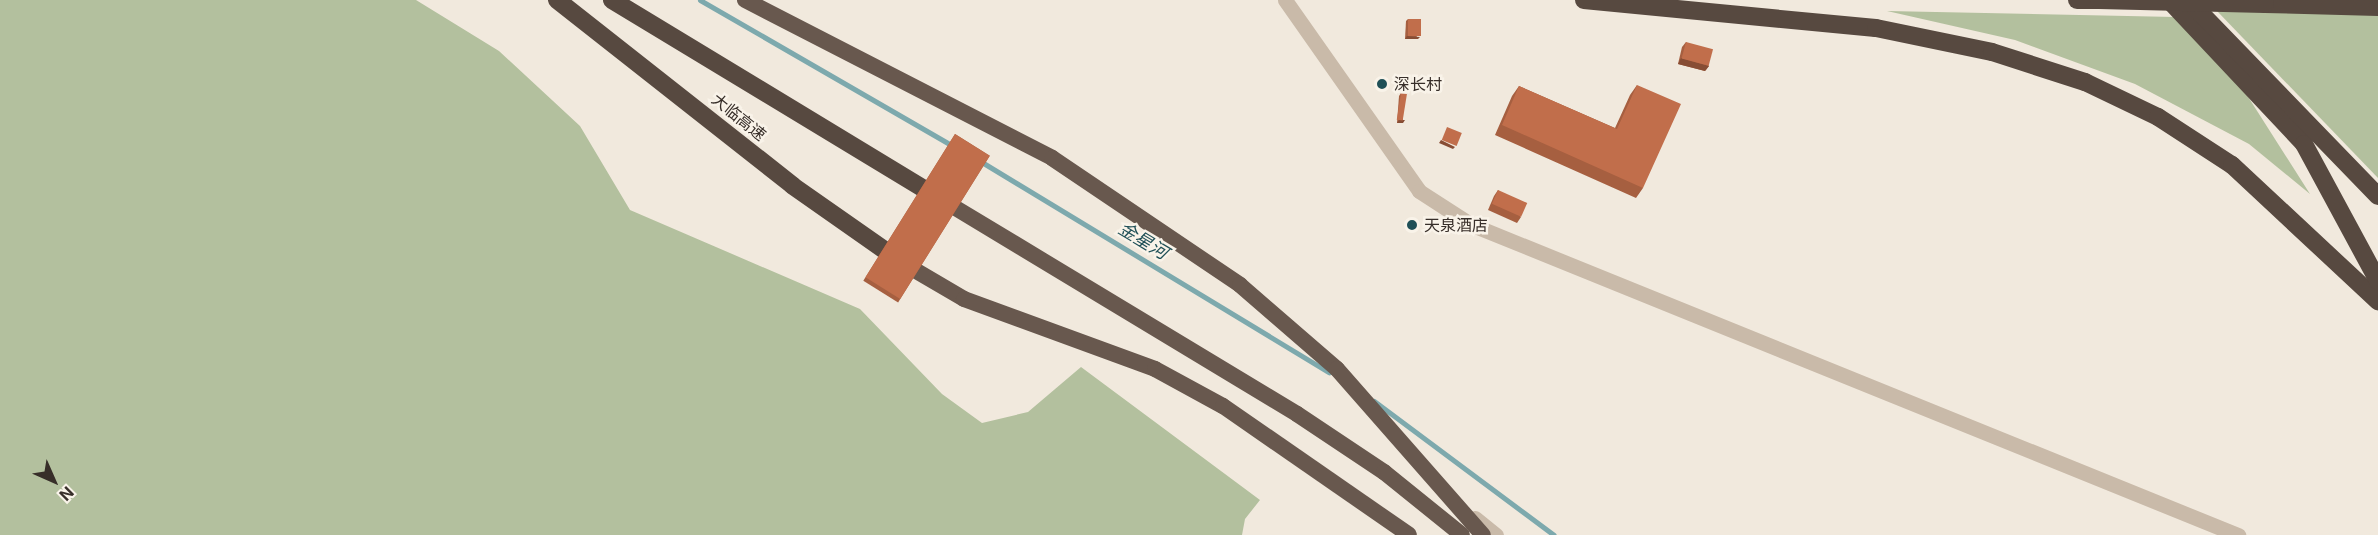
<!DOCTYPE html>
<meta charset="utf-8">
<style>
body{margin:0}
#map{position:relative;width:2378px;height:535px;overflow:hidden;background:#f1e9dd;font-family:Inter,"Noto Sans SC",sans-serif}
div>[style]{position:absolute}
[style*='--x']{left:calc(var(--x)*1px);top:calc(var(--y)*1px);width:calc(var(--w)*1px);rotate:calc(var(--a)*1deg)}
.green>*{inset:0;background:#b3c09e}
.stream>*{height:5px;margin:-2.5px;padding:0 2.5px;transform-origin:2.5px;border-radius:2.5px;background:#7da9ad}
.minor>*{height:15px;margin:-7.5px;padding:0 7.5px;transform-origin:7.5px;border-radius:7.5px;background:#c9baa9}
.tertiary>*{height:15px;margin:-7.5px;padding:0 7.5px;transform-origin:7.5px;border-radius:7.5px;background:#c9baa9}
.trunk>*{height:16px;margin:-8px;padding:0 8px;transform-origin:8px;border-radius:8px;background:#68584e}
.motorway>*{height:18px;margin:-9px;padding:0 9px;transform-origin:9px;border-radius:9px;background:#574940}
.motorway-bridge>*{height:18px;margin:-9px;padding:0 9px;transform-origin:9px;border-radius:9px;background:#574940}
.wall>*{inset:0;background:#a65f40;transform-origin:0 0}
.shaded-wall>*{inset:0;background:#874d34}
.building>*{inset:0;background:#c16e4b;transform-origin:0 0}
.dots>*{width:16px;height:16px;translate:-50% -50%;box-sizing:border-box;border:3px solid #f9f3e9;border-radius:50%}
span{translate:-50% -50%;white-space:nowrap;text-align:center;line-height:1.15;-webkit-text-stroke:5px #f9f3e9;paint-order:stroke}
.poi-label{font-size:16px;color:#372e29}
.left{translate:0 -50%;text-align:left}
.street-label{font-size:16px;color:#372e29}
.water-label{font-size:18px;color:#205057;font-style:italic}
.north{position:absolute;left:24px;top:451px;width:60px;height:60px;-webkit-text-stroke:4px #f9f3e9;paint-order:stroke;rotate:135deg;font-size:16px;font-weight:700;line-height:24px;text-align:center;color:#372e29}
.north::after{content:'';display:block;margin:auto;width:21px;height:27px;background:#372e29;clip-path:polygon(50% 0,100% 100%,50% 72%,0 100%)}
</style>
<div id="map">
<div class="green">
<div style="clip-path:polygon(0 0,416px 0,499px 51px,580px 126px,630px 210px,860px 309px,942px 394px,982px 423px,1028px 412px,1081px 367px,1260px 500px,1245px 519px,1242px 535px,0 535px)"></div>
<div style="clip-path:polygon(1887px 11px,2175px 17px,2245px 92px,2310px 194px,2249px 144px,2135px 84px,2015px 40px)"></div>
<div style="clip-path:polygon(2217px 11px,2378px 15px,2378px 178px)"></div>
</div>
<div class="stream">
<div style="--x:700;--y:0;--w:292;--a:30"></div>
<div style="--x:980;--y:161;--w:408;--a:31.2"></div>
<div style="--x:1374;--y:401;--w:224;--a:36.7"></div>
</div>
<div class="minor">
<div style="--x:1285;--y:0;--w:233;--a:54.9"></div>
<div style="--x:1419;--y:191;--w:61;--a:32.9"></div>
<div style="--x:1470;--y:224;--w:829;--a:22.05"></div>
</div>
<div class="tertiary">
<div style="--x:1475;--y:518;--w:27;--a:39"></div>
</div>
<div class="trunk">
<div style="--x:745;--y:0;--w:345;--a:27.2"></div>
<div style="--x:1052;--y:158;--w:227;--a:34"></div>
<div style="--x:1240;--y:285;--w:128;--a:40.9"></div>
<div style="--x:1337;--y:369;--w:221;--a:48.7"></div>
<div style="--x:939;--y:198;--w:418;--a:31.1"></div>
<div style="--x:1297;--y:414;--w:105;--a:33.7"></div>
<div style="--x:1384;--y:472;--w:100;--a:38.9"></div>
<div style="--x:901;--y:262;--w:73;--a:30.4"></div>
<div style="--x:964;--y:299;--w:203;--a:20.1"></div>
<div style="--x:1155;--y:369;--w:77;--a:28.6"></div>
<div style="--x:1223;--y:406;--w:226;--a:34.7"></div>
</div>
<div class="motorway">
<div style="--x:557;--y:0;--w:300;--a:38.2"></div>
<div style="--x:793;--y:186;--w:131;--a:35"></div>
<div style="--x:612;--y:0;--w:382;--a:31.2"></div>
<div style="--x:1584;--y:0;--w:293;--a:5.5"></div>
<div style="--x:1876;--y:28;--w:118;--a:11.7"></div>
<div style="--x:1992;--y:52;--w:98;--a:17.9"></div>
<div style="--x:2085;--y:82;--w:81;--a:25.6"></div>
<div style="--x:2158;--y:117;--w:88;--a:33"></div>
<div style="--x:2232;--y:165;--w:200;--a:43"></div>
<div style="--x:2077;--y:0;--w:22;--a:0"></div>
<div style="--x:2169;--y:0;--w:197;--a:46.8"></div>
<div style="--x:2304;--y:144;--w:156;--a:61.6"></div>
<div style="--x:2188;--y:0;--w:273;--a:45.9"></div>
<div style="--x:2265;--y:4;--w:113;--a:1.5"></div>
</div>
<div class="motorway-bridge">
<div style="--x:2099;--y:0;--w:166;--a:1.4"></div>
</div>
<div class="wall">
<div style="clip-path:polygon(1408px 19px,1418px 39px,1405px 39px,1406px 21px)"></div>
<div style="clip-path:polygon(1686px 42px,1709px 66px,1705px 71px,1678px 64px,1682px 47px)"></div>
<div style="clip-path:polygon(1637px 85px,1643px 188px,1636px 198px,1495px 135px,1512px 96px,1519px 86px,1615px 128px,1630px 95px)"></div>
<div style="clip-path:polygon(1401px 93px,1403px 123px,1397px 123px,1399px 96px)"></div>
<div style="left:955px;top:134px;width:41px;height:173px;rotate:32deg"></div>
<div style="clip-path:polygon(1498px 190px,1521px 217px,1517px 223px,1488px 210px,1494px 196px)"></div>
</div>
<div class="shaded-wall">
<div style="clip-path:polygon(1407px 36px,1420px 37px,1418px 39px,1405px 39px)"></div>
<div style="clip-path:polygon(1681px 58px,1709px 66px,1705px 71px,1678px 64px)"></div>
<div style="clip-path:polygon(1399px 120px,1405px 120px,1403px 123px,1397px 123px)"></div>
<div style="clip-path:polygon(1441px 140px,1455px 147px,1453px 149px,1439px 143px)"></div>
</div>
<div class="building">
<div style="left:1408px;top:19px;width:13px;height:17px"></div>
<div style="left:1686px;top:42px;width:28px;height:17px;rotate:15deg"></div>
<div style="clip-path:polygon(1637px 85px,1681px 104px,1643px 188px,1502px 125px,1519px 86px,1617px 129px)"></div>
<div style="left:1401px;top:93px;width:6px;height:27px;rotate:9deg"></div>
<div style="left:1447px;top:127px;width:16px;height:14px;rotate:22deg"></div>
<div style="left:955px;top:134px;width:41px;height:169px;rotate:32deg"></div>
<div style="left:1498px;top:190px;width:32px;height:15px;rotate:24deg"></div>
</div>
<div class="dots">
<div style="left:1382px;top:84px;background:#205057"></div>
<div style="left:1412px;top:225px;background:#205057"></div>
</div>
<div class="poi-label">
<span class="left" style="left:1394px;top:84px">深长村</span>
<span class="left" style="left:1424px;top:225px">天泉酒店</span>
</div>
<div class="street-label">
<span style="left:739px;top:117px;rotate:39deg">大临高速</span>
</div>
<div class="water-label">
<span style="left:1143px;top:241px;rotate:31deg">金星河</span>
</div>
<div class="north">N</div>
</div>
